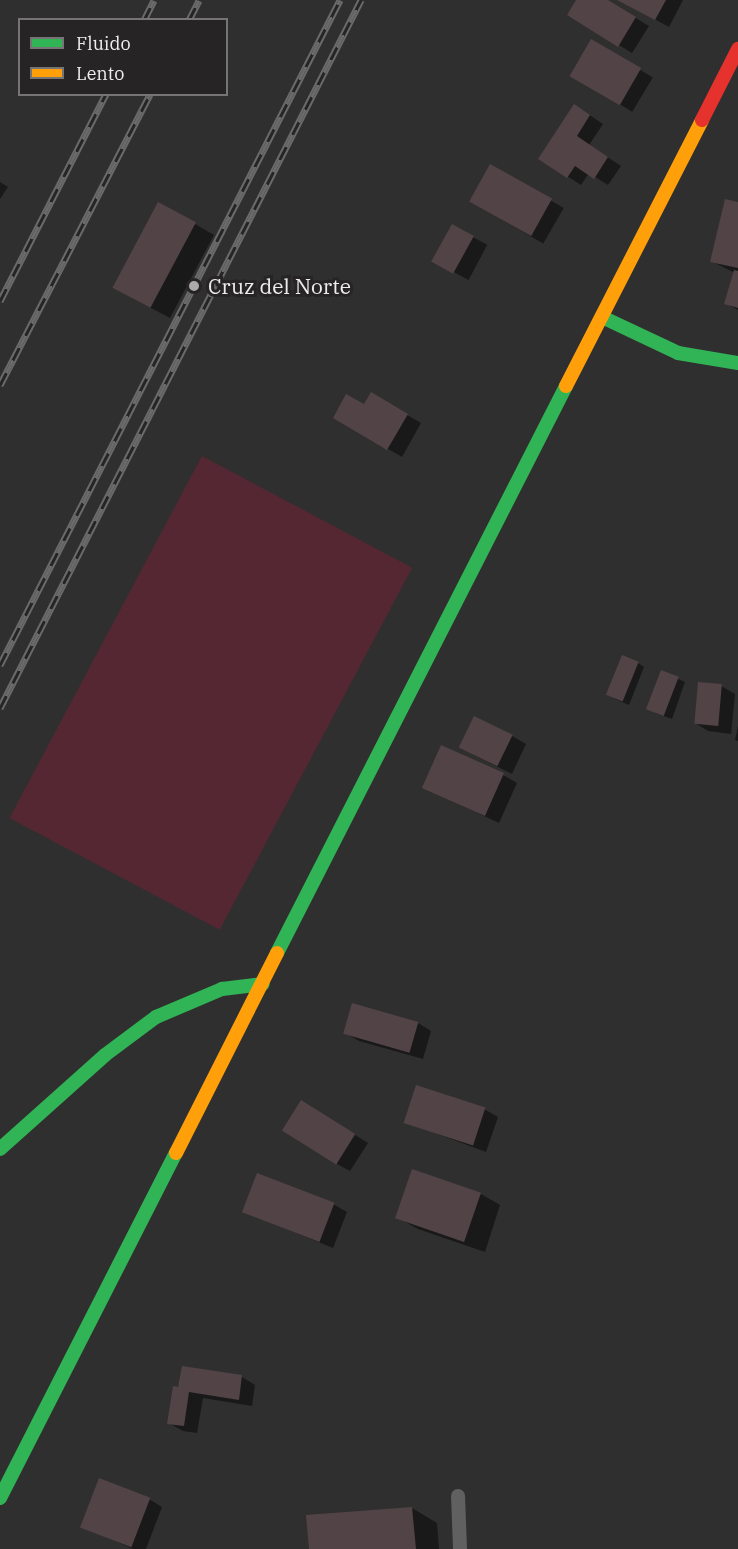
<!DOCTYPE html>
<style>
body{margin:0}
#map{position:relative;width:738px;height:1549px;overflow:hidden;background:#302f2f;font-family:"IBM Plex Serif",serif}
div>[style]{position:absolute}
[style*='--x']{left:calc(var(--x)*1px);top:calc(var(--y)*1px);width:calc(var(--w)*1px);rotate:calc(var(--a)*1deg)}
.green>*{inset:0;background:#552733;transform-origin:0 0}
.shadow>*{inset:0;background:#0007;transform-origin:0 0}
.building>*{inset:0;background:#524347;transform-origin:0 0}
.lane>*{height:14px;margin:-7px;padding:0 7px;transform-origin:7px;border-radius:7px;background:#616060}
.fast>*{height:14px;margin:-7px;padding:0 7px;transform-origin:7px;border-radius:7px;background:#30b455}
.slow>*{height:14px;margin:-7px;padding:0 7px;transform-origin:7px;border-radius:7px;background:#ff9f0a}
.jam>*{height:14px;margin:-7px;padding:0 7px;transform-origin:7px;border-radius:7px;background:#e5322d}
.rail>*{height:7px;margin-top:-3.5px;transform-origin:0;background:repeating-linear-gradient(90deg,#272425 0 14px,#6b6a6a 0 28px);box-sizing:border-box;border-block:2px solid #6b6a6a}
.dots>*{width:16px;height:16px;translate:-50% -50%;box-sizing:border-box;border:3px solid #272425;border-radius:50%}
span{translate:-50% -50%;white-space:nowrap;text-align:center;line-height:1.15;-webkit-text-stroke:6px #272425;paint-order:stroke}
.poi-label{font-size:21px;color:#eeecec}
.left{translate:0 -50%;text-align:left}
.legend{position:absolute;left:18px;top:18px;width:210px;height:78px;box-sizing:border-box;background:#272425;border:2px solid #777475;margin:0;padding:8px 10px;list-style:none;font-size:18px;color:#eeecec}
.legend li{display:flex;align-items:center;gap:12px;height:30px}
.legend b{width:30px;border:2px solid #777475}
</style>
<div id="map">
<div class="green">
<div style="left:202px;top:456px;width:238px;height:410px;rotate:28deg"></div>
</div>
<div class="shadow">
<div style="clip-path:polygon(578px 0,606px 0,649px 26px,632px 53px,569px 15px)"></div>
<div style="clip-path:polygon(620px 0,683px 0,669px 27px)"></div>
<div style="left:592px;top:41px;width:71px;height:40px;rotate:31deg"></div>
<div style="clip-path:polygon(588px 114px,603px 124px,589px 145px,621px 166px,608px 185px,589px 173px,581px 185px,540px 159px)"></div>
<div style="left:491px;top:166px;width:84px;height:41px;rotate:30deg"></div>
<div style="clip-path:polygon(0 182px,8px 187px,0 199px)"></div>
<div style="clip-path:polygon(738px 204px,738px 310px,725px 303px,735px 273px,711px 261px)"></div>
<div style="clip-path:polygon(195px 224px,214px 235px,170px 318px,134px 299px)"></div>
<div style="left:452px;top:226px;width:40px;height:40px;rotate:28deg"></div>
<div style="clip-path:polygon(371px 394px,421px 423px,402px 457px,335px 418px,364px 406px)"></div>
<div style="clip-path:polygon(638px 663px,644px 667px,629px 705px,613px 698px)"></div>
<div style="clip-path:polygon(662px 672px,685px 682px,672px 719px,655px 713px)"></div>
<div style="clip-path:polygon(721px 686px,735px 694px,731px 734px,708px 731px,695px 723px)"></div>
<div style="clip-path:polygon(738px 726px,738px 741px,735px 740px)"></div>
<div style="clip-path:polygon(512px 736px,526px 744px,512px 774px,474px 755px)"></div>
<div style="clip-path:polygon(503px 775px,517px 783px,499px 823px,424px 788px)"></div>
<div style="clip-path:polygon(353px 1004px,418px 1023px,431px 1031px,423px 1059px,359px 1041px,345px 1033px)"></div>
<div style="clip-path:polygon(484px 1109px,498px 1117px,486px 1152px,406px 1122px)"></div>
<div style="clip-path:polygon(315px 1110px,368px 1143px,350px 1171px,337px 1164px)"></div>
<div style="clip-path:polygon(481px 1194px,500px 1205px,485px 1252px,418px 1229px,398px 1218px)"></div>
<div style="clip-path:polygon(333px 1204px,347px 1212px,333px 1248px,244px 1212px)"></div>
<div style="clip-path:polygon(183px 1368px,242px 1377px,255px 1385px,252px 1406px,203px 1398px,197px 1433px,183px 1431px,169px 1423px)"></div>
<div style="clip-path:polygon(149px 1499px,162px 1507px,146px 1549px,133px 1549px,82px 1526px)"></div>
<div style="clip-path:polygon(412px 1508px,437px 1523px,439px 1549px,311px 1549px)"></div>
</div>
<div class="building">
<div style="clip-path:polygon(576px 0,608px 0,636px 17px,618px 47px,567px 15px)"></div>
<div style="clip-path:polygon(617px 0,666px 0,655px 20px)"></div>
<div style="left:591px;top:39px;width:58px;height:43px;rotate:30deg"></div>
<div style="clip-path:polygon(574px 104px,590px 115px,577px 136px,608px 157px,594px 179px,575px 166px,567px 178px,538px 159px)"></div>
<div style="left:490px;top:164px;width:71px;height:43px;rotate:29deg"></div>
<div style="clip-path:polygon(725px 199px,738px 202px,738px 268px,710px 262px)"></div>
<div style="left:158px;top:202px;width:43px;height:97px;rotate:28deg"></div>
<div style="left:452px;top:224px;width:25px;height:43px;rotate:29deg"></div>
<div style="clip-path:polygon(734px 270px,738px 271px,738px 308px,724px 304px)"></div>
<div style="clip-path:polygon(371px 392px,408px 414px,387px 450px,333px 418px,346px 394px,364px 404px)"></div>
<div style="left:622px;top:655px;width:18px;height:43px;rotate:22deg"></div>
<div style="left:661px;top:670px;width:19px;height:42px;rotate:21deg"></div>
<div style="left:698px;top:682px;width:24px;height:42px;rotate:5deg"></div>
<div style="left:474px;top:716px;width:43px;height:35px;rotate:26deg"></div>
<div style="left:441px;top:745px;width:69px;height:47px;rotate:24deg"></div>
<div style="left:352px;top:1003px;width:69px;height:32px;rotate:16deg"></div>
<div style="left:416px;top:1085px;width:73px;height:40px;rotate:18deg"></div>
<div style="left:301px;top:1100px;width:64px;height:36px;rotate:32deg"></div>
<div style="left:412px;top:1169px;width:73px;height:52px;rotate:19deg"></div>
<div style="left:257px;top:1173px;width:83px;height:42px;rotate:21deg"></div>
<div style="clip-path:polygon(182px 1366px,242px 1375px,239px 1400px,189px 1392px,184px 1426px,167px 1424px,173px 1386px,178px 1387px)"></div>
<div style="left:99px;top:1478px;width:55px;height:53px;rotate:21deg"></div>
<div style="clip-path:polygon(412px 1507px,416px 1549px,309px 1549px,306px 1515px)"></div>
</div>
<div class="lane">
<div style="--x:458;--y:1496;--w:53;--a:87.8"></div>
</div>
<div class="fast">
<div style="--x:602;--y:317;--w:84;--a:25.3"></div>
<div style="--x:678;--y:353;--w:61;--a:9.5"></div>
<div style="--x:277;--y:953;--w:636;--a:-62.99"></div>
<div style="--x:0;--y:1149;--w:141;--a:-41.8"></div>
<div style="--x:105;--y:1055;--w:64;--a:-36.7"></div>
<div style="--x:156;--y:1017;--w:72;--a:-23"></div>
<div style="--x:222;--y:989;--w:41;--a:-7"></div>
<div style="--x:0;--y:1498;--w:387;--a:-63"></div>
</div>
<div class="slow">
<div style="--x:566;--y:386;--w:299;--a:-62.9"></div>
<div style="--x:176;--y:1153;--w:224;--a:-63.2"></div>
</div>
<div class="jam">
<div style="--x:702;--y:120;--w:80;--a:-63.1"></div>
</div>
<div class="rail">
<div style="--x:144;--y:20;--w:22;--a:-63"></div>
<div style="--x:189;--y:20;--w:22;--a:-63"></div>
<div style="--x:0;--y:301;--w:233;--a:-62.9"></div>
<div style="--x:0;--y:385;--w:327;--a:-62.7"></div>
<div style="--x:0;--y:665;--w:747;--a:-62.92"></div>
<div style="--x:0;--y:708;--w:795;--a:-62.98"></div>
</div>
<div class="dots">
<div style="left:194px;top:286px;background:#acaaaa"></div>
</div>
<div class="poi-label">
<span class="left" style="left:208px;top:286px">Cruz del Norte</span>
</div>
<ul class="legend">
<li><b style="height:8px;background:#30b455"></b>Fluido</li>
<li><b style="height:8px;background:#ff9f0a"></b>Lento</li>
</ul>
</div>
